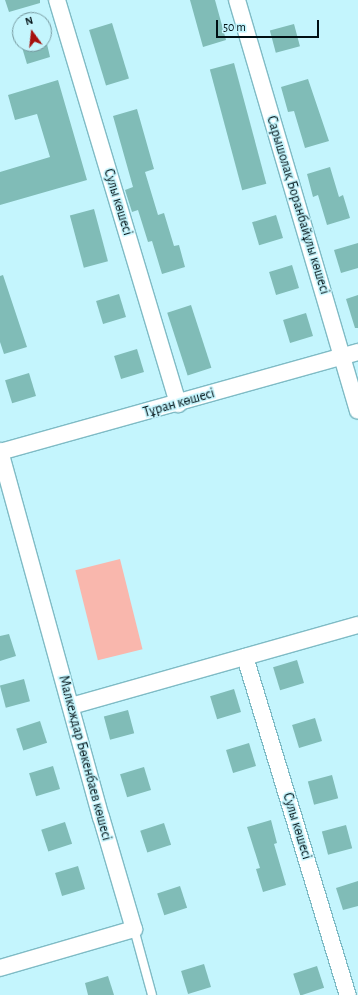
<!DOCTYPE html>
<meta charset="utf-8">
<style>
body{margin:0}
#map{position:relative;width:358px;height:995px;overflow:hidden;background:#c4f5fd;font-family:"Alegreya Sans",sans-serif}
div>[style]{position:absolute}
[style*='--x']{left:calc(var(--x)*1px);top:calc(var(--y)*1px);width:calc(var(--w)*1px);rotate:calc(var(--a)*1deg)}
.green>*{inset:0;background:#f9b7ad;transform-origin:0 0}
.building>*{inset:0;background:#80bcb7;transform-origin:0 0}
.roads{filter:drop-shadow(1px 0 #7fbbc5) drop-shadow(-1px 0 #7fbbc5) drop-shadow(0 1px #7fbbc5) drop-shadow(0 -1px #7fbbc5)}
.lane>*{height:8px;margin:-4px;padding:0 4px;transform-origin:4px;border-radius:4px;background:#fff}
.street>*{height:16px;margin:-8px;padding:0 8px;transform-origin:8px;border-radius:8px;background:#fff}
span{translate:-50% -50%;white-space:nowrap;text-align:center;line-height:1.15;-webkit-text-stroke:3px #c4f5fd;paint-order:stroke}
.street-label{font-size:14px;color:#000f13}
.north{position:absolute;left:12px;top:12px;width:40px;height:40px;box-sizing:border-box;background:#c4f5fd;border:1px solid #76999f;border-radius:50%;rotate:345deg;font-size:11px;font-weight:700;line-height:16px;text-align:center;color:#000f13}
.north::after{content:'';display:block;margin:auto;width:14px;height:18px;background:#a6110e;clip-path:polygon(50% 0,100% 100%,50% 72%,0 100%)}
.scale{position:absolute;left:216px;top:20px;width:103px;height:18px;box-sizing:border-box;border:2px solid #000f13;border-top:0;padding-left:5px;font-size:12px;line-height:14px;white-space:nowrap;color:#000f13;-webkit-text-stroke:3px #c4f5fd;paint-order:stroke}
</style>
<div id="map">
<div class="green">
<div style="left:120px;top:559px;width:93px;height:46px;rotate:76deg"></div>
</div>
<div class="building">
<div style="clip-path:polygon(5px 0,40px 0,40px 3px,9px 12px)"></div>
<div style="clip-path:polygon(190px 0,215px 0,226px 40px,203px 47px)"></div>
<div style="left:112px;top:23px;width:58px;height:24px;rotate:73deg"></div>
<div style="left:294px;top:24px;width:23px;height:25px;rotate:75deg"></div>
<div style="clip-path:polygon(21px 44px,47px 44px,50px 57px,27px 64px)"></div>
<div style="left:234px;top:63px;width:125px;height:25px;rotate:75deg"></div>
<div style="clip-path:polygon(308px 79px,329px 141px,305px 148px,294px 111px,288px 112px,281px 87px)"></div>
<div style="clip-path:polygon(58px 80px,87px 180px,0 205px,0 172px,50px 157px,37px 114px,15px 120px,8px 95px)"></div>
<div style="clip-path:polygon(137px 109px,154px 169px,145px 172px,158px 215px,164px 213px,174px 246px,179px 245px,185px 267px,162px 274px,152px 241px,148px 242px,138px 210px,132px 212px,125px 190px,133px 187px,113px 116px)"></div>
<div style="clip-path:polygon(330px 167px,339px 197px,343px 195px,350px 218px,327px 225px,318px 195px,313px 197px,307px 174px)"></div>
<div style="left:94px;top:209px;width:54px;height:25px;rotate:75deg"></div>
<div style="left:276px;top:215px;width:24px;height:25px;rotate:73deg"></div>
<div style="clip-path:polygon(358px 243px,358px 268px,341px 273px,334px 250px)"></div>
<div style="left:292px;top:265px;width:24px;height:24px;rotate:73deg"></div>
<div style="clip-path:polygon(3px 275px,27px 347px,4px 354px,0 342px,0 276px)"></div>
<div style="left:119px;top:294px;width:24px;height:24px;rotate:73deg"></div>
<div style="clip-path:polygon(358px 295px,358px 328px,355px 328px,346px 299px)"></div>
<div style="left:191px;top:305px;width:66px;height:25px;rotate:72deg"></div>
<div style="left:306px;top:313px;width:24px;height:24px;rotate:73deg"></div>
<div style="left:137px;top:349px;width:24px;height:24px;rotate:73deg"></div>
<div style="left:29px;top:373px;width:24px;height:25px;rotate:73deg"></div>
<div style="clip-path:polygon(9px 634px,16px 656px,0 661px,0 636px)"></div>
<div style="left:297px;top:660px;width:24px;height:25px;rotate:73deg"></div>
<div style="left:24px;top:679px;width:23px;height:25px;rotate:75deg"></div>
<div style="left:234px;top:689px;width:24px;height:25px;rotate:73deg"></div>
<div style="left:128px;top:710px;width:24px;height:25px;rotate:75deg"></div>
<div style="left:315px;top:718px;width:24px;height:24px;rotate:73deg"></div>
<div style="left:40px;top:721px;width:23px;height:25px;rotate:72deg"></div>
<div style="left:249px;top:743px;width:24px;height:24px;rotate:73deg"></div>
<div style="left:53px;top:766px;width:24px;height:25px;rotate:73deg"></div>
<div style="left:144px;top:767px;width:24px;height:25px;rotate:73deg"></div>
<div style="left:332px;top:775px;width:24px;height:25px;rotate:75deg"></div>
<div style="clip-path:polygon(271px 820px,277px 843px,274px 844px,286px 885px,263px 892px,256px 869px,260px 868px,247px 827px)"></div>
<div style="left:65px;top:822px;width:23px;height:25px;rotate:72deg"></div>
<div style="left:164px;top:823px;width:23px;height:25px;rotate:72deg"></div>
<div style="left:346px;top:825px;width:24px;height:25px;rotate:75deg"></div>
<div style="left:78px;top:866px;width:24px;height:24px;rotate:73deg"></div>
<div style="clip-path:polygon(358px 881px,358px 906px,343px 910px,336px 888px)"></div>
<div style="left:180px;top:886px;width:23px;height:24px;rotate:72deg"></div>
<div style="left:204px;top:964px;width:24px;height:24px;rotate:73deg"></div>
<div style="left:317px;top:966px;width:23px;height:25px;rotate:72deg"></div>
<div style="clip-path:polygon(108px 976px,114px 995px,88px 995px,85px 983px)"></div>
</div>
<div class="roads">
<div class="lane">
<div style="--x:134;--y:929;--w:68;--a:74.7"></div>
</div>
<div class="street">
<div style="--x:57;--y:0;--w:422;--a:73.3"></div>
<div style="--x:237;--y:0;--w:428;--a:73.6"></div>
<div style="--x:0;--y:451;--w:380;--a:74.6"></div>
<div style="--x:101;--y:817;--w:117;--a:73.6"></div>
<div style="--x:134;--y:929;--w:140;--a:163.8"></div>
<div style="--x:0;--y:452;--w:372;--a:-15.6"></div>
<div style="--x:245;--y:657;--w:353;--a:73.1"></div>
<div style="--x:71;--y:706;--w:298;--a:-15.8"></div>
</div>
</div>
<div class="street-label">
<span style="left:118px;top:202px;rotate:73deg">Сулы көшесі</span>
<span style="left:298px;top:205px;rotate:73deg">Сарышолақ Боранбайұлы көшесі</span>
<span style="left:179px;top:403px;rotate:-16deg">Тұран көшесі</span>
<span style="left:85px;top:758px;rotate:75deg">Малкеждар Бөкенбаев көшесі</span>
<span style="left:297px;top:826px;rotate:73deg">Сулы көшесі</span>
</div>
<div class="north">N</div>
<div class="scale">50 m</div>
</div>
